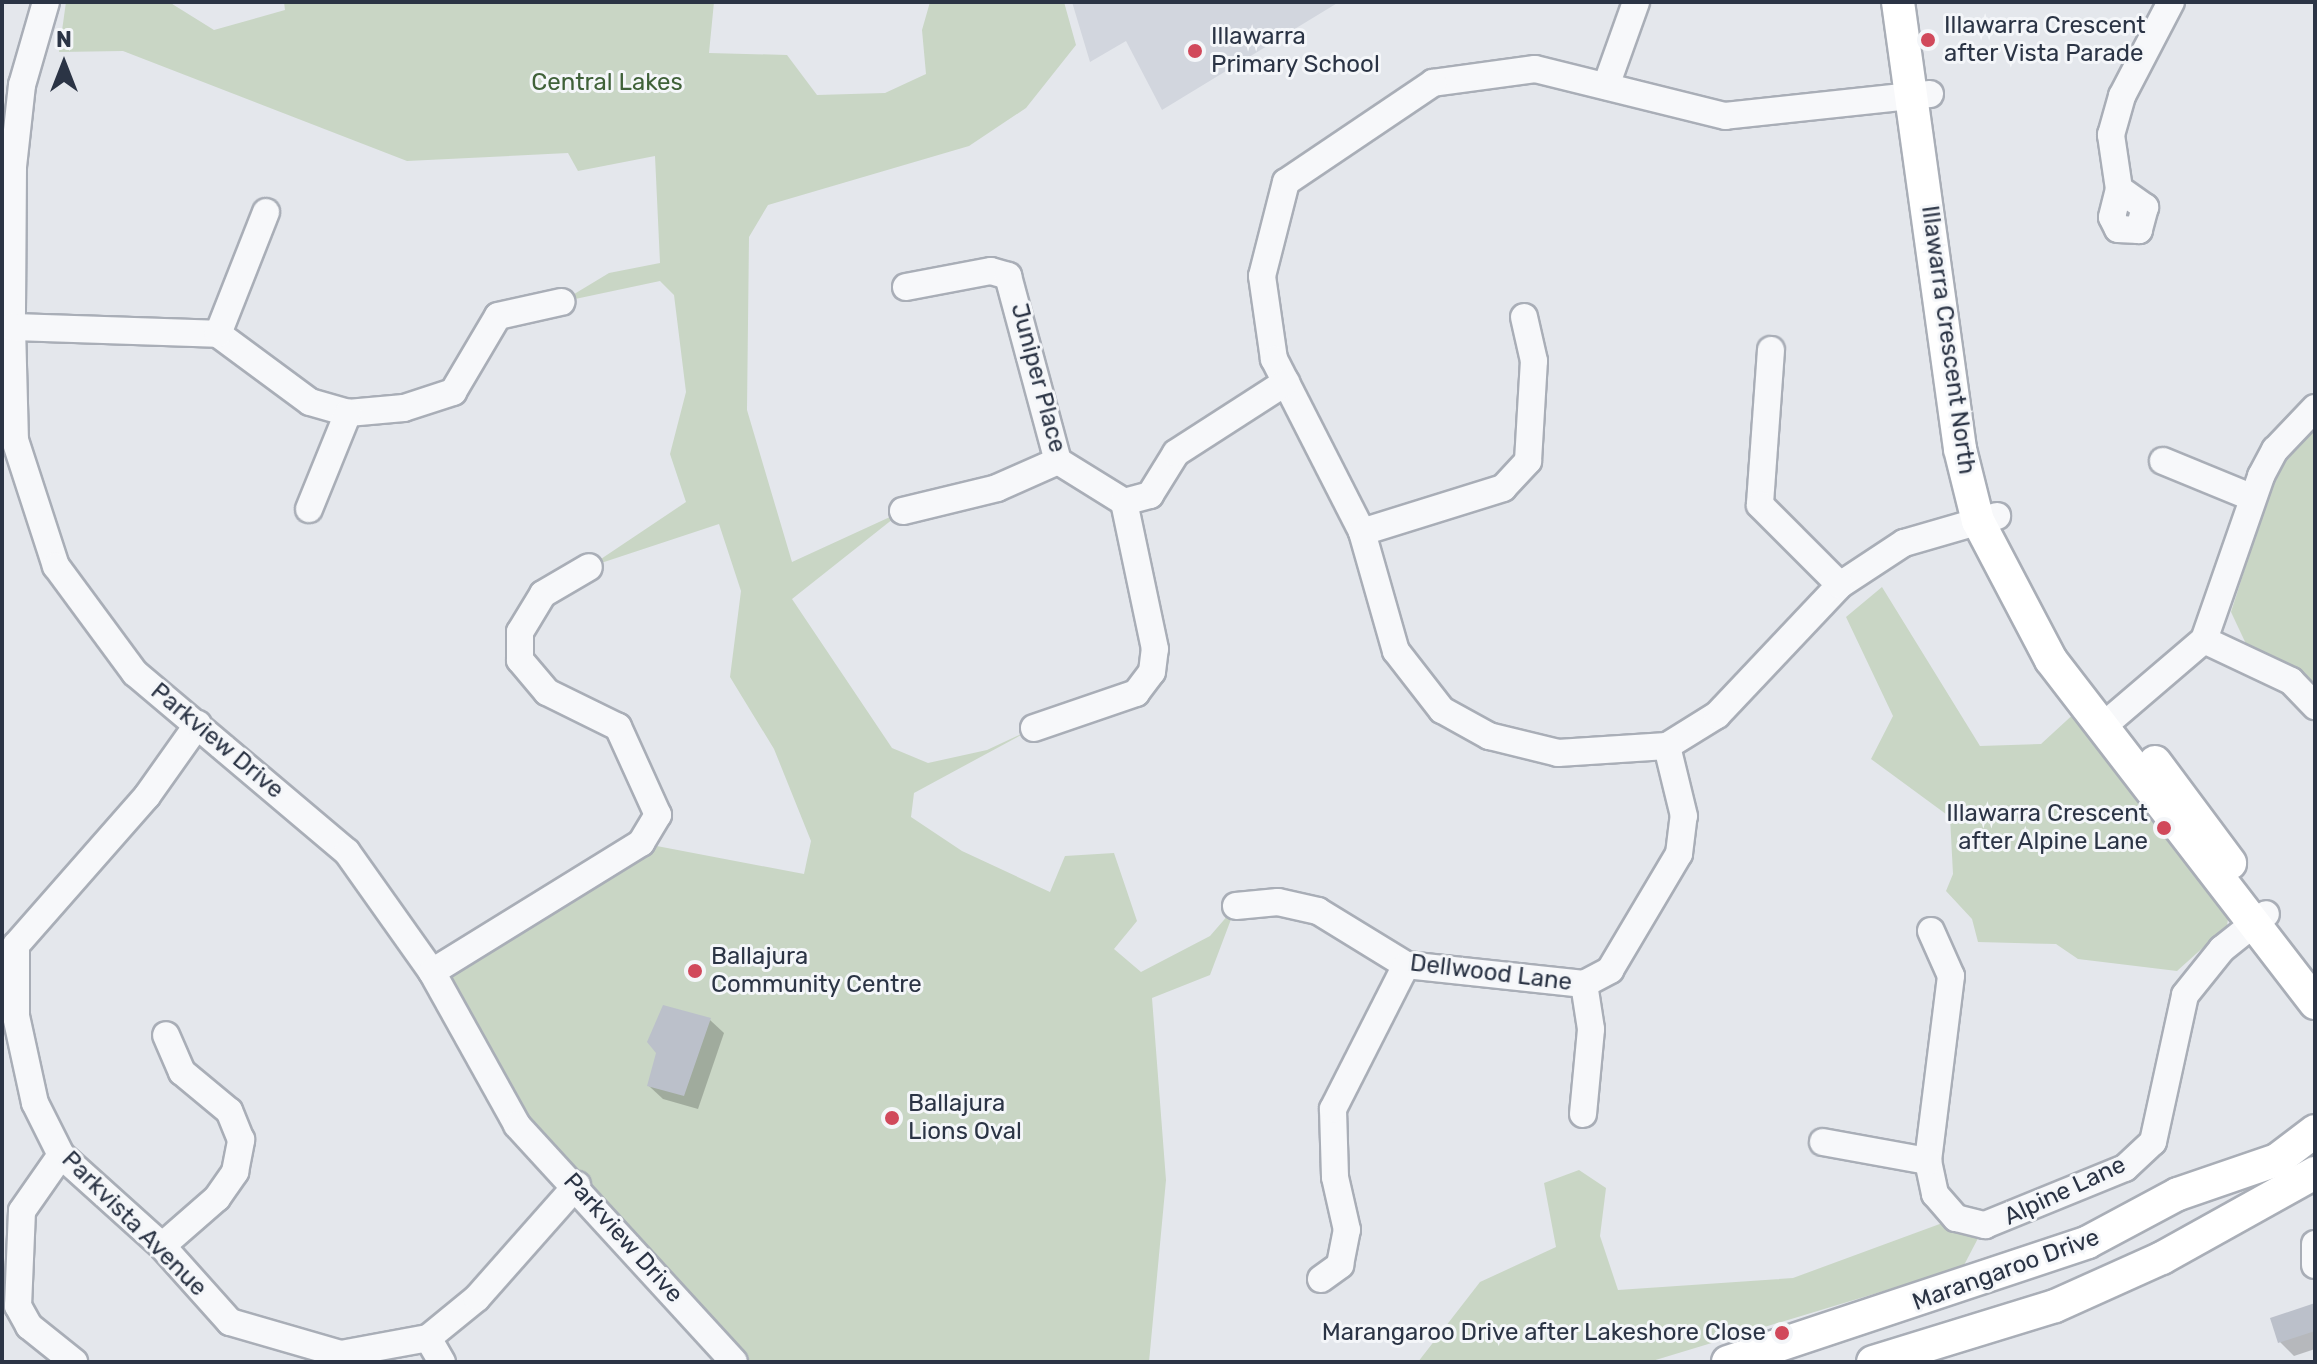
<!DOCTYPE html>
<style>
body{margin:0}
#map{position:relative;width:2317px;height:1364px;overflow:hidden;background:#e4e7ec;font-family:Rubik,sans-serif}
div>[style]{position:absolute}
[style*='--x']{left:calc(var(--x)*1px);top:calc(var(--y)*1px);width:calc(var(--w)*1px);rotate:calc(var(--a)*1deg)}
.built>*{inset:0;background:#d2d6de}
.green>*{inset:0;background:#c9d6c5}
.shadow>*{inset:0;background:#0003}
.building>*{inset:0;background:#bbc0ca}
.roads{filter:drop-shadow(2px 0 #a9aeb7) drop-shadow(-2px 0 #a9aeb7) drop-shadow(0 2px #a9aeb7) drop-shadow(0 -2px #a9aeb7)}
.minor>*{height:26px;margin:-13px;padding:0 13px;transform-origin:13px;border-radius:13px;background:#f7f8fa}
.major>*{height:32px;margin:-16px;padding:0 16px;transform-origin:16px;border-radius:16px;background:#fff}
.dots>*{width:22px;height:22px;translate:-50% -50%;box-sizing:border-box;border:4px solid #f4f6f9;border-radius:50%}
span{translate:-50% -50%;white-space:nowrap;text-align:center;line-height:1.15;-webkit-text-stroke:6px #f4f6f9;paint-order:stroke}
.poi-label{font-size:24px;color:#2b3445}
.left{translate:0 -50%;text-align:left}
.right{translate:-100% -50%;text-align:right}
.park-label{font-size:24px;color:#3f6138}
.street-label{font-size:24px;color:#2b3445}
.frame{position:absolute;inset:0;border:4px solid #2b3445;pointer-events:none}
.north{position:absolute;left:24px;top:24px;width:80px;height:80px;-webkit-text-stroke:6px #f4f6f9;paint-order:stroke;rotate:0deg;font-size:22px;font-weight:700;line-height:32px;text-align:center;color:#2b3445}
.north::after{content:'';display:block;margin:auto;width:28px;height:36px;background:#2b3445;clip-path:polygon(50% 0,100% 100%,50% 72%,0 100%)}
</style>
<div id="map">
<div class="built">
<div style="clip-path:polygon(1072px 2px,1339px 2px,1162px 110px,1126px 41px,1090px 62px)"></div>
</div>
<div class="green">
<div style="clip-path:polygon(66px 2px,169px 2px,214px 30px,285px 10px,284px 2px,714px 2px,709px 53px,787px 55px,817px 95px,885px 93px,926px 74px,922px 30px,930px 2px,1064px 2px,1076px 45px,1026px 108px,969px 146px,768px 205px,749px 237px,747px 410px,792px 562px,903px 511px,792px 599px,892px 748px,928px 763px,987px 750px,1034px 728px,914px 793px,911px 817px,962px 851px,1050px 892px,1065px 856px,1114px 853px,1137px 921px,1114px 949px,1141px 972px,1210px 936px,1236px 906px,1210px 975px,1152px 998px,1166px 1180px,1149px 1362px,734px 1362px,555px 1165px,432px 972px,641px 843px,804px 874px,811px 841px,774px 749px,730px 677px,741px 591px,719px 524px,589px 567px,686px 502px,670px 454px,686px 392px,674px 295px,660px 281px,561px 302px,609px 273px,660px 263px,655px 156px,578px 171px,568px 153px,407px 161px,123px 51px,59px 52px)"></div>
<div style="clip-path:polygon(2315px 427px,2315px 688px,2247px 646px,2231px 612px,2275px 474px)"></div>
<div style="clip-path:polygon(1882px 587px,1980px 746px,2041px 744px,2078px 710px,2230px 904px,2227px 926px,2177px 971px,2078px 959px,2056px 944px,1978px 942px,1972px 919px,1946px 891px,1953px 874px,1950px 817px,1871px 759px,1893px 716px,1846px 617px)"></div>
<div style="clip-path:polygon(1579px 1170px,1606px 1188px,1600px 1236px,1618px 1290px,1793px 1278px,1956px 1218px,1985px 1225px,1963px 1267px,1649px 1362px,1418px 1362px,1480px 1282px,1556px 1247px,1544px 1183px)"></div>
</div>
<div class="shadow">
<div style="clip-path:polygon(710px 1020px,724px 1033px,698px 1109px,663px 1099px,649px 1086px)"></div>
<div style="clip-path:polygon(2315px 1306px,2315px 1349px,2294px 1356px,2280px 1342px)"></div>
</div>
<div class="building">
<div style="clip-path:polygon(663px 1005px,711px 1018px,684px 1096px,647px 1086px,656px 1053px,647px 1042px)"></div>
<div style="clip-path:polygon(2315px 1303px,2315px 1331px,2278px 1343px,2270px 1318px)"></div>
</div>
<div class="roads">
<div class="minor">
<div style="--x:46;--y:2;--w:86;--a:106.1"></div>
<div style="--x:22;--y:85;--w:82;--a:96.3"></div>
<div style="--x:13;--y:167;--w:160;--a:90.4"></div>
<div style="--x:12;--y:327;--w:113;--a:88.5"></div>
<div style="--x:15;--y:440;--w:133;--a:72"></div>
<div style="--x:56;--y:566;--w:133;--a:53.6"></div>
<div style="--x:135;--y:673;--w:277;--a:40.2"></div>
<div style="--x:347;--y:852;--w:147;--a:54.7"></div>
<div style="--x:432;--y:972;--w:175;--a:60.9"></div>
<div style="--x:517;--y:1125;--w:321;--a:47.5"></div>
<div style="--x:1606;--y:86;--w:89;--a:-70.3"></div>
<div style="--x:1930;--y:94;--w:206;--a:173.9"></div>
<div style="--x:1725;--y:116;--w:196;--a:-166.1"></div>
<div style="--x:1535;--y:69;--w:103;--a:172.2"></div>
<div style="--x:1433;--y:83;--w:177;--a:146"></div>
<div style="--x:1286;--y:182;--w:97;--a:104.3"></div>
<div style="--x:1262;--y:276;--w:84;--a:81.8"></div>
<div style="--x:1274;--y:359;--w:194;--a:63"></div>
<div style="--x:1362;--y:532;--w:124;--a:74.1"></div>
<div style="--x:1396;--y:651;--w:75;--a:52.1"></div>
<div style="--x:1442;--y:710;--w:54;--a:29"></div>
<div style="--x:1489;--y:736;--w:71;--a:13.8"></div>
<div style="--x:1558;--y:753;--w:109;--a:-3.7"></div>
<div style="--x:1667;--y:746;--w:59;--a:-31.8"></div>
<div style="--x:1717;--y:715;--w:179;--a:-46.6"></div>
<div style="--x:1840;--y:585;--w:77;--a:-33.3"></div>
<div style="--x:1904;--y:543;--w:97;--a:-16.2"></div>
<div style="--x:2119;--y:189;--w:32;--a:35"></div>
<div style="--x:2145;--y:207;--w:24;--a:105"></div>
<div style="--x:2139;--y:230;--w:21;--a:-177"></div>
<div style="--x:2118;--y:229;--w:13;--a:-117"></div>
<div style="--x:2112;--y:217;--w:29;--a:-76"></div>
<div style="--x:2119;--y:189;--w:55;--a:-98.4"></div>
<div style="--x:2111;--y:135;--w:41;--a:-74.2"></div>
<div style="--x:2122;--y:96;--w:106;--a:-62.5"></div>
<div style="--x:906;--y:287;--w:86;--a:-10.7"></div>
<div style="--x:991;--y:271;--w:18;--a:16"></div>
<div style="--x:1008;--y:276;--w:192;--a:74.9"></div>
<div style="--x:1058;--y:461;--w:78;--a:31.8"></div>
<div style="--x:12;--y:327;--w:206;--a:1.9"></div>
<div style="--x:218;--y:334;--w:114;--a:36.5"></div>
<div style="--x:310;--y:402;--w:40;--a:16"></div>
<div style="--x:348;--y:413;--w:56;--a:-5.1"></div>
<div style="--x:404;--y:408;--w:52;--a:-18.1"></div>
<div style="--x:453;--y:392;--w:88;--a:-59.4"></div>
<div style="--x:498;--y:316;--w:65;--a:-12.5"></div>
<div style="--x:218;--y:334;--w:131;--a:-68.5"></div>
<div style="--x:1771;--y:350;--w:155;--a:94.1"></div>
<div style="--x:1760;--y:505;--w:113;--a:45"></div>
<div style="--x:2163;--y:461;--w:97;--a:22.3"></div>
<div style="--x:309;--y:509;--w:104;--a:-67.9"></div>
<div style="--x:903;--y:511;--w:97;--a:-13.7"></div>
<div style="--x:997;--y:488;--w:67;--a:-23.9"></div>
<div style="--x:1362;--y:532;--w:148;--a:-17.3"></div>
<div style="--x:1503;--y:488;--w:37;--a:-47"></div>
<div style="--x:1528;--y:461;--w:100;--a:-86.6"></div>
<div style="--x:1534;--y:361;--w:45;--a:-102.8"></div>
<div style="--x:2204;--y:640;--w:96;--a:25.2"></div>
<div style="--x:2291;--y:681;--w:35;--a:46"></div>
<div style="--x:198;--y:724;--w:88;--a:125.3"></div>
<div style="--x:147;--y:796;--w:198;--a:131.3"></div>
<div style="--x:16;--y:945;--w:71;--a:90"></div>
<div style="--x:16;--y:1016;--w:89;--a:77.7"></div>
<div style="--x:35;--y:1103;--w:58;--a:63.4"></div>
<div style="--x:61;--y:1155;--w:136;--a:42"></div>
<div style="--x:162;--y:1246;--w:102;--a:48.2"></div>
<div style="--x:230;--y:1322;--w:116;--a:16.1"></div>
<div style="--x:341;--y:1354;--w:88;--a:-10.4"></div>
<div style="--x:428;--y:1338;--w:63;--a:-39.2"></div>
<div style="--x:477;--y:1298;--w:151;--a:-48.5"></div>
<div style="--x:2102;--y:727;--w:134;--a:-40.5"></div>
<div style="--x:2204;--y:640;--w:174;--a:-70.8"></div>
<div style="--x:2261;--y:476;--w:30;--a:-62"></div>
<div style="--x:2275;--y:450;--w:58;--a:-46.4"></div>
<div style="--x:1034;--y:728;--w:108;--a:-18.9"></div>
<div style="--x:1136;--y:693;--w:26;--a:-53"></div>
<div style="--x:1152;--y:672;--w:23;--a:-83"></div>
<div style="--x:1155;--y:649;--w:150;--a:-101.9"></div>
<div style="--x:1124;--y:502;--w:27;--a:-15"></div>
<div style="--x:1150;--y:495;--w:49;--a:-58.2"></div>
<div style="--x:1176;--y:453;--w:131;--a:-32.8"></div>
<div style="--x:1236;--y:906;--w:42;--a:-5.4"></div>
<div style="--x:1278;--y:902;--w:41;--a:12.7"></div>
<div style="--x:1318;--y:911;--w:103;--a:31.5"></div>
<div style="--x:1406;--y:965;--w:179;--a:6.1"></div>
<div style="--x:1584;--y:984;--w:30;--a:-28"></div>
<div style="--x:1610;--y:970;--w:135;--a:-59.3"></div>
<div style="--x:1679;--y:854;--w:38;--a:-83"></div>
<div style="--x:1684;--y:816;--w:72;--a:-103.7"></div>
<div style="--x:1931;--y:931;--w:49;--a:66"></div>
<div style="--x:1951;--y:976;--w:186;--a:97.1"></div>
<div style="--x:1928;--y:1161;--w:34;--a:78"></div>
<div style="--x:1935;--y:1194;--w:32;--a:49"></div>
<div style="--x:1956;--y:1218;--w:30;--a:14"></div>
<div style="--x:1985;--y:1225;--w:151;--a:-22.2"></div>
<div style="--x:2125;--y:1168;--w:38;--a:-43"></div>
<div style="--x:2153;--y:1142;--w:150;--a:-77.7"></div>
<div style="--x:2185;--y:995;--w:59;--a:-51.2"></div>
<div style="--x:2222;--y:949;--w:56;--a:-38.5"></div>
<div style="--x:432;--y:972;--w:246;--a:-31.7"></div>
<div style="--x:641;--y:843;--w:33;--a:-59"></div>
<div style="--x:658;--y:815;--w:97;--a:-114.4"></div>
<div style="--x:618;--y:727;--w:79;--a:-153.8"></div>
<div style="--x:547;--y:692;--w:42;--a:-130.2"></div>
<div style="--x:520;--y:660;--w:28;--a:-90"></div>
<div style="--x:520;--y:632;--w:44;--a:-58.8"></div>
<div style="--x:543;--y:594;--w:53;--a:-30.4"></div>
<div style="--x:1583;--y:1114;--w:85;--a:-84.6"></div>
<div style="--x:1591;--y:1029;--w:46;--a:-98.8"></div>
<div style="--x:1823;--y:1142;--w:107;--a:10.3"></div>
<div style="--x:61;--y:1155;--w:68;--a:124.9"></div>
<div style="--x:22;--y:1211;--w:95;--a:92.4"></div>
<div style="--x:18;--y:1306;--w:23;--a:61"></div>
<div style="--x:29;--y:1326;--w:58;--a:38.7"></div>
<div style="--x:2315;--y:1244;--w:21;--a:90"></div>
<div style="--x:162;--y:1246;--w:73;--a:-41.1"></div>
<div style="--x:217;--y:1198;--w:32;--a:-55"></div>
<div style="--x:235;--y:1172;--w:33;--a:-79"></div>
<div style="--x:241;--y:1140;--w:31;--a:-112"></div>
<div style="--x:229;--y:1111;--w:61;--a:-140.3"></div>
<div style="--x:182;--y:1072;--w:40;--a:-113.4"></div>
<div style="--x:1321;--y:1279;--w:24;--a:-36"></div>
<div style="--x:1340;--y:1265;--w:36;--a:-79"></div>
<div style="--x:1347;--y:1230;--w:54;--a:-102.8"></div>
<div style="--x:1335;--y:1177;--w:68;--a:-91.7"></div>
<div style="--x:1333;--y:1109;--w:161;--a:-63.1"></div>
<div style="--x:428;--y:1338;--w:28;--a:60"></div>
</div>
<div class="major">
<div style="--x:1898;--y:2;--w:451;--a:82.1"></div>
<div style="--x:1960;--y:449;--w:74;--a:76"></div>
<div style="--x:1978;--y:521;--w:157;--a:62.3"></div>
<div style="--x:2051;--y:660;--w:433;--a:52.4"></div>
<div style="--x:2155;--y:762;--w:126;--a:53.4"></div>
<div style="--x:1728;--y:1362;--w:379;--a:-18.4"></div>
<div style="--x:2088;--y:1242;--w:102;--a:-28.1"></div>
<div style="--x:2178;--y:1194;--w:105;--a:-19"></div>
<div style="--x:2277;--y:1160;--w:48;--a:-37.3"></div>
<div style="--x:1873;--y:1362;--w:190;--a:-17.1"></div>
<div style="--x:2055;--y:1306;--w:117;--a:-24.2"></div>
<div style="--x:2162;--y:1258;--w:175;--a:-29.1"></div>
</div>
</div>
<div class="dots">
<div style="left:1928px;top:40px;background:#d1495b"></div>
<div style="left:1195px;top:51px;background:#d1495b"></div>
<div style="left:2164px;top:828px;background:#d1495b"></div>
<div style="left:695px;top:971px;background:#d1495b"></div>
<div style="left:892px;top:1118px;background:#d1495b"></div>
<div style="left:1782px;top:1333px;background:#d1495b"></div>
</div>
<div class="poi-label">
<span class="left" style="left:1944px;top:40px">Illawarra Crescent<br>after Vista Parade</span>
<span class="left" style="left:1211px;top:51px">Illawarra<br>Primary School</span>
<span class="right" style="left:2148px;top:828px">Illawarra Crescent<br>after Alpine Lane</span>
<span class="left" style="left:711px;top:971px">Ballajura<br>Community Centre</span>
<span class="left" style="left:908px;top:1118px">Ballajura<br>Lions Oval</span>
<span class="right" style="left:1766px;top:1333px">Marangaroo Drive after Lakeshore Close</span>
</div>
<div class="park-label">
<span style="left:607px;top:83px">Central Lakes</span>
</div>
<div class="street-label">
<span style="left:1948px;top:340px;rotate:82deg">Illawarra Crescent North</span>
<span style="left:1038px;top:378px;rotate:75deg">Juniper Place</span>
<span style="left:217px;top:741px;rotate:40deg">Parkview Drive</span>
<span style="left:1491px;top:973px;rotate:7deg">Dellwood Lane</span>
<span style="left:2065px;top:1191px;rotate:-25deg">Alpine Lane</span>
<span style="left:134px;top:1224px;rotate:45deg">Parkvista Avenue</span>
<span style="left:623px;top:1238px;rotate:48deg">Parkview Drive</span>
<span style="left:2006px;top:1270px;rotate:-20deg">Marangaroo Drive</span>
</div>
<div class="frame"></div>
<div class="north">N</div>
</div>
